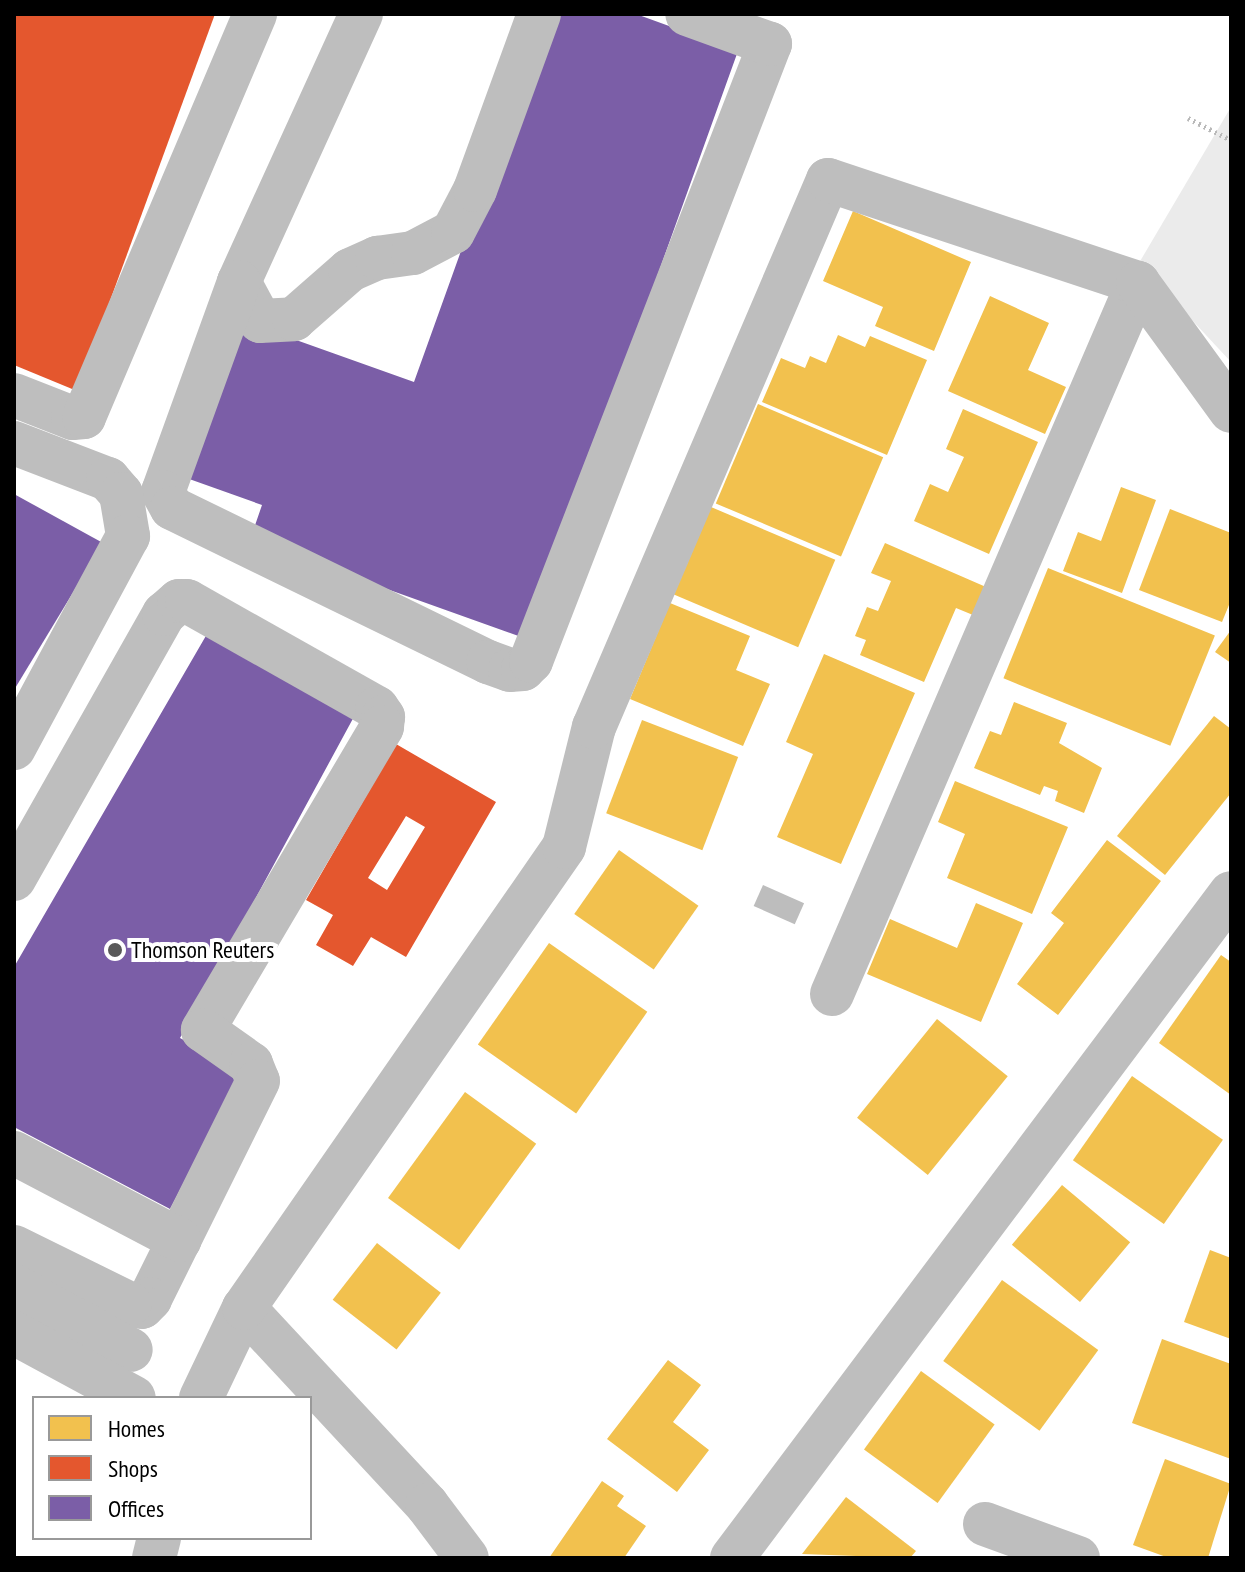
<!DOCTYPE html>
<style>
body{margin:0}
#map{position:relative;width:1245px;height:1572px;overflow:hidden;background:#fff;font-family:"PT Sans Narrow",sans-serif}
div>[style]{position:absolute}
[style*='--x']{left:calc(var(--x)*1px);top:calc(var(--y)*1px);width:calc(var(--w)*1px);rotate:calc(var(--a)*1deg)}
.green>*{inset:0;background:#ebebeb}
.water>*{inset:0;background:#bdbdbd;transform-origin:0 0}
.homes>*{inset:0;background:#f2c14e;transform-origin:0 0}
.shops>*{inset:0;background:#e4572e}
.offices>*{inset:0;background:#7b5ea7}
.path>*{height:5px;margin-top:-2.5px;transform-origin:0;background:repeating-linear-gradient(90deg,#b9b9b9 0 2px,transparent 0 6px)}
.minor>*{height:44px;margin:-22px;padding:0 22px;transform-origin:22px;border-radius:22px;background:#bebebe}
.dots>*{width:22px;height:22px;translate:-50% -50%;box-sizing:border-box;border:4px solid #fff;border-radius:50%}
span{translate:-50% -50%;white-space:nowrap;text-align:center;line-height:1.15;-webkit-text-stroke:8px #fff;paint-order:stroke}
.poi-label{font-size:24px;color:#000}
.left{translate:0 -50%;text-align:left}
.frame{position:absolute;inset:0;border:16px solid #000;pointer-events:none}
.legend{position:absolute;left:32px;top:1396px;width:280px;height:144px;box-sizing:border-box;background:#fff;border:2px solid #999;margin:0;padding:10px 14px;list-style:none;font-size:24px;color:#000}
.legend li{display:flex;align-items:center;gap:16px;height:40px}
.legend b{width:40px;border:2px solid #999}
</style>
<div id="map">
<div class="green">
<div style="clip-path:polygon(1231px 107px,1231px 362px,1139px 263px)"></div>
</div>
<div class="water">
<div style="left:763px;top:885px;width:45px;height:23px;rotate:24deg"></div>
</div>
<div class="homes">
<div style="clip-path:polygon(853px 211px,971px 262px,934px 351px,875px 326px,883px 307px,823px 281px)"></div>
<div style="clip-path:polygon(990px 296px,1049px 323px,1028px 370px,1066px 387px,1045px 434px,948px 391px)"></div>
<div style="clip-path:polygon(838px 335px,865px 347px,870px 336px,927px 360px,887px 455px,762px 402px,781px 358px,805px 368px,810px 356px,826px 363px)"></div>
<div style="left:758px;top:404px;width:136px;height:108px;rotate:23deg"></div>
<div style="clip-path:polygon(963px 409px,1038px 442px,989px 554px,914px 521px,930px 484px,948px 492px,964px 457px,946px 449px)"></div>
<div style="clip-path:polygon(1121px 487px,1156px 500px,1122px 593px,1063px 571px,1078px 532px,1101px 541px)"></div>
<div style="left:711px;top:507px;width:135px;height:95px;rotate:23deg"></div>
<div style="clip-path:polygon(1170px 509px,1231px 533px,1231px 600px,1222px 622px,1139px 590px)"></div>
<div style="clip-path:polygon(885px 543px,986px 587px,973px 615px,956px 608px,924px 682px,860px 655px,866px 640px,855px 636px,867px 607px,878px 611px,891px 581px,871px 573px)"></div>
<div style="left:1048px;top:568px;width:180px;height:119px;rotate:22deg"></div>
<div style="clip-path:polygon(670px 603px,750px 636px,736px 670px,770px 684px,743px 746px,630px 699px)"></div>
<div style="clip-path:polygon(1231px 630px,1231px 663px,1215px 652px)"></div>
<div style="clip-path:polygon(824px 654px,915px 693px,841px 864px,777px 837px,813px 754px,786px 742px)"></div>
<div style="clip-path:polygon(1014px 702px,1067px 723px,1059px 743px,1102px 768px,1084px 813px,1055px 801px,1058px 791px,1044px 786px,1040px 795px,974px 768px,990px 731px,1001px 735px)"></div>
<div style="clip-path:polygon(1214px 716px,1231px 729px,1231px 793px,1165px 875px,1117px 836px)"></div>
<div style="left:642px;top:720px;width:103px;height:100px;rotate:21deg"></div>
<div style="clip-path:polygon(955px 781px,1068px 827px,1032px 914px,947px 878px,965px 834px,938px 822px)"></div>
<div style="clip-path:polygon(1107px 840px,1161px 881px,1058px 1015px,1017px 984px,1064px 923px,1051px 913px)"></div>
<div style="left:619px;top:850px;width:97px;height:78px;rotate:35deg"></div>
<div style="clip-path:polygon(976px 903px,1023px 923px,981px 1022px,867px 974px,890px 919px,957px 948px)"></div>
<div style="left:549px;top:943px;width:120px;height:124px;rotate:35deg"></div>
<div style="clip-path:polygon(1221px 955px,1231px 962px,1231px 1095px,1159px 1043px)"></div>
<div style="left:937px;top:1019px;width:91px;height:127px;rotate:39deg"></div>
<div style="left:1132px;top:1076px;width:111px;height:103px;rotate:35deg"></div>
<div style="left:465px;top:1092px;width:88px;height:131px;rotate:36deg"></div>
<div style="left:1062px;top:1185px;width:89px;height:78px;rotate:40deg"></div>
<div style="left:377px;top:1243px;width:81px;height:72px;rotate:38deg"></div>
<div style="clip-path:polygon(1210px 1250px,1231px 1258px,1231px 1339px,1184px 1322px)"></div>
<div style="left:1002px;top:1280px;width:119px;height:100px;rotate:36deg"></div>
<div style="clip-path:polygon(1162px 1339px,1231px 1364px,1231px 1459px,1132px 1423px)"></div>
<div style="clip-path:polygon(668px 1360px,701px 1385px,673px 1422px,709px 1450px,677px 1492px,607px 1439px)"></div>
<div style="left:921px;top:1371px;width:91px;height:97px;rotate:36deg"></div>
<div style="clip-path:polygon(1165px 1459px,1231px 1484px,1208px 1558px,1169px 1558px,1133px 1545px)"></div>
<div style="clip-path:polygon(602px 1481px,624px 1496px,617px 1506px,646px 1526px,624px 1558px,549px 1558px)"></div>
<div style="clip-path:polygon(846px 1497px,916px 1551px,910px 1558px,802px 1554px)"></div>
</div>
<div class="shops">
<div style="clip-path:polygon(14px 14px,215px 14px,77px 391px,14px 365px)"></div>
<div style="clip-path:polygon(evenodd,396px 744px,496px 802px,406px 957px,371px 937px,353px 966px,316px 945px,333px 915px,306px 900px,396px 744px,406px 816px,425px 827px,387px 890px,368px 878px,406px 816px)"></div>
</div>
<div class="offices">
<div style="clip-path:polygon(546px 14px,636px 14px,738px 51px,527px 639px,250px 540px,262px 505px,178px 475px,234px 318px,414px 382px)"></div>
<div style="clip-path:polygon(14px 494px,103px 543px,14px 690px)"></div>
<div style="clip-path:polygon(207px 634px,356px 713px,180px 1038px,242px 1072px,170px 1209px,14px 1127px,14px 967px)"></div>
</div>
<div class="path">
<div style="--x:1188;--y:118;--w:48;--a:27.1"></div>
</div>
<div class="minor">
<div style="--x:361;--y:14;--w:294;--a:114.5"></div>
<div style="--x:239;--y:282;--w:44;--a:61.7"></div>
<div style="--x:260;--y:321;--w:34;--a:-3"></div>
<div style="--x:294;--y:319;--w:74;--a:-41.2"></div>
<div style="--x:350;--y:270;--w:30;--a:-24"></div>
<div style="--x:377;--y:258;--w:36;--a:-8"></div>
<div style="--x:413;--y:253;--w:45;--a:-27.7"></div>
<div style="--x:453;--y:232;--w:47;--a:-62.4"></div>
<div style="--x:475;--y:190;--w:187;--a:-70"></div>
<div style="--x:239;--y:282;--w:223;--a:109.9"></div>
<div style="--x:163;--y:492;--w:18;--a:61"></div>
<div style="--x:172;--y:508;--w:352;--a:26"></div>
<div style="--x:488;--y:662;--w:23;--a:20"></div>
<div style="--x:510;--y:670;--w:13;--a:-4"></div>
<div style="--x:523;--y:669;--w:11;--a:-45"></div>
<div style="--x:531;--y:661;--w:662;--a:-68.83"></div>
<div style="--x:770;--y:44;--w:88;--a:-160.1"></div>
<div style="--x:14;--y:395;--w:63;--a:21.3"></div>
<div style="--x:73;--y:418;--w:11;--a:-5"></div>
<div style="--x:84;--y:417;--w:438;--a:-67"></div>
<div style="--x:14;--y:443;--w:101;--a:21"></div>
<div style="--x:108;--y:479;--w:20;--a:49"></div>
<div style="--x:121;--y:494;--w:43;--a:80.5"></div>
<div style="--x:128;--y:536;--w:241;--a:118.3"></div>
<div style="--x:14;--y:879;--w:305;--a:-60.5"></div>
<div style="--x:164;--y:614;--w:20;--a:-41"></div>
<div style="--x:179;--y:601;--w:8;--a:0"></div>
<div style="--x:187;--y:601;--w:218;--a:29.4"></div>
<div style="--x:377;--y:708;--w:11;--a:56"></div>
<div style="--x:383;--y:717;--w:10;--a:96"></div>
<div style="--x:382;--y:727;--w:352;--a:120.6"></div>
<div style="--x:203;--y:1030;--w:59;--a:35.3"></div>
<div style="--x:251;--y:1064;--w:18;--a:68"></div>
<div style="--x:258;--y:1081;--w:243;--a:116.4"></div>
<div style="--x:150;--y:1299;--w:11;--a:135"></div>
<div style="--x:142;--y:1307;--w:12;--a:-166"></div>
<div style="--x:130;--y:1304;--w:129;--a:-153.8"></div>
<div style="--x:832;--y:994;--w:774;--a:-66.71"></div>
<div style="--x:14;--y:1153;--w:187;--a:27.7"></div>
<div style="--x:14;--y:1286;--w:133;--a:28.7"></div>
<div style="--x:244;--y:1308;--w:269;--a:47.1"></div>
<div style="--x:427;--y:1505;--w:66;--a:53"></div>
<div style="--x:14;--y:1333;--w:136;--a:28.4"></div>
<div style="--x:201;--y:1398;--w:100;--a:-64.5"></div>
<div style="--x:244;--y:1308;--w:561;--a:-55.23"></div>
<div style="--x:564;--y:847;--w:124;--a:-76"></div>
<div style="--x:594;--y:727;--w:595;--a:-66.84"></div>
<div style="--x:828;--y:180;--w:327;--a:18.4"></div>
<div style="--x:1138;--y:283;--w:158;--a:54"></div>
<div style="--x:985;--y:1524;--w:99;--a:20.1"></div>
<div style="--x:154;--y:1558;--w:21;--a:-76"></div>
<div style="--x:732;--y:1558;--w:831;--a:-53.12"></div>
</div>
<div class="dots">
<div style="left:115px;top:950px;background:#595959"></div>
</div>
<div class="poi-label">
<span class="left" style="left:131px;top:950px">Thomson Reuters</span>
</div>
<div class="frame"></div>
<ul class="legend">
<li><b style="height:22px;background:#f2c14e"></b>Homes</li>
<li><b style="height:22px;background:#e4572e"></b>Shops</li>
<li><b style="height:22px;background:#7b5ea7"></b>Offices</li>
</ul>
</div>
